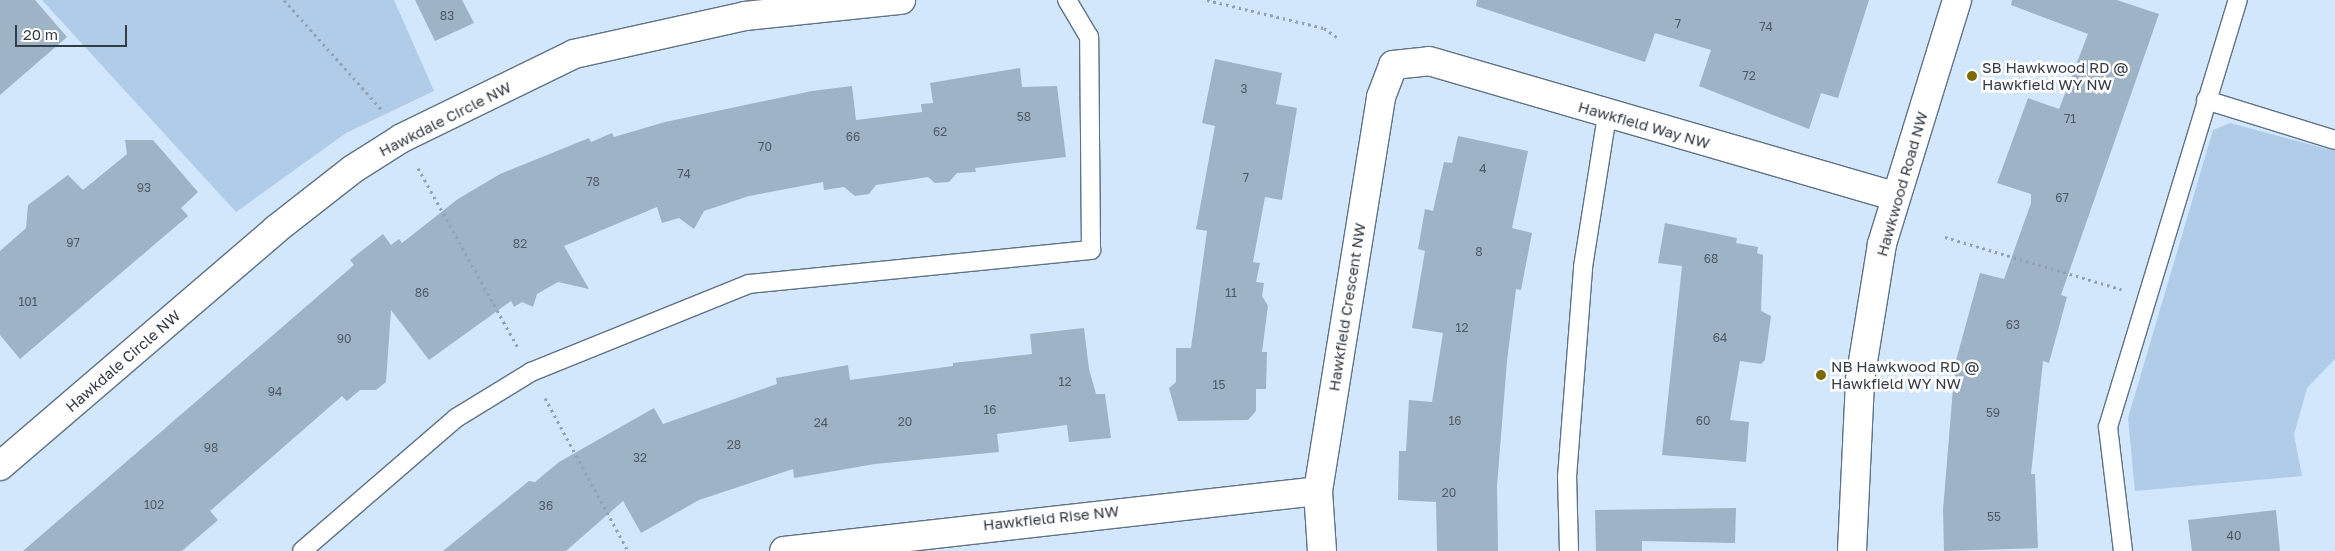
<!DOCTYPE html>
<style>
body{margin:0}
#map{position:relative;width:2335px;height:551px;overflow:hidden;background:#d3e7fc;font-family:"Golos Text",sans-serif}
div>[style]{position:absolute}
[style*='--x']{left:calc(var(--x)*1px);top:calc(var(--y)*1px);width:calc(var(--w)*1px);rotate:calc(var(--a)*1deg)}
.green>*{inset:0;background:#b0cce8}
.building>*{inset:0;background:#9fb3c6}
.path>*{height:3px;margin-top:-1.5px;transform-origin:0;background:repeating-linear-gradient(90deg,#93a2b2 0 2.5px,transparent 0 6.5px)}
.roads{filter:drop-shadow(1px 0 #607284) drop-shadow(-1px 0 #607284) drop-shadow(0 1px #607284) drop-shadow(0 -1px #607284)}
.service>*{height:18px;margin:-9px;padding:0 9px;transform-origin:9px;border-radius:9px;background:#fff}
.minor>*{height:28px;margin:-14px;padding:0 14px;transform-origin:14px;border-radius:14px;background:#fff}
.dots>*{width:14px;height:14px;translate:-50% -50%;box-sizing:border-box;border:2px solid #fff;border-radius:50%}
span{translate:-50% -50%;white-space:nowrap;text-align:center;line-height:1.15;-webkit-text-stroke:5px #fff;paint-order:stroke}
.number-label{font-size:12px;color:#4f5a64}
.number-label span{-webkit-text-stroke-width:0}
.poi-label{font-size:15px;color:#343c44}
.left{translate:0 -50%;text-align:left}
.street-label{font-size:15px;color:#343c44}
.scale{position:absolute;left:15px;top:25px;width:112px;height:22px;box-sizing:border-box;border:2px solid #343c44;border-top:0;padding-left:6px;font-size:15px;line-height:18px;white-space:nowrap;color:#343c44;-webkit-text-stroke:4px #fff;paint-order:stroke}
</style>
<div id="map">
<div class="green">
<div style="clip-path:polygon(42px 0,394px 0,434px 91px,346px 133px,236px 212px)"></div>
<div style="clip-path:polygon(2230px 123px,2335px 151px,2335px 359px,2307px 388px,2294px 435px,2302px 476px,2135px 491px,2128px 418px,2213px 130px)"></div>
</div>
<div class="building">
<div style="clip-path:polygon(0 0,35px 0,67px 37px,0 95px)"></div>
<div style="clip-path:polygon(415px 0,462px 0,474px 23px,435px 41px)"></div>
<div style="clip-path:polygon(1477px 0,1869px 0,1838px 98px,1821px 93px,1809px 129px,1699px 86px,1711px 50px,1655px 33px,1645px 62px,1476px 6px)"></div>
<div style="clip-path:polygon(2012px 0,2117px 0,2159px 14px,2061px 295px,2067px 297px,2049px 363px,2043px 361px,2031px 474px,2035px 474px,2038px 548px,1944px 551px,1943px 510px,1955px 364px,1980px 273px,2004px 279px,2031px 203px,2031px 194px,1997px 183px,2028px 98px,2059px 109px,2088px 34px,2011px 5px)"></div>
<div style="clip-path:polygon(1215px 59px,1282px 73px,1276px 104px,1297px 108px,1282px 200px,1265px 197px,1253px 262px,1260px 263px,1256px 282px,1264px 283px,1262px 296px,1268px 306px,1262px 352px,1267px 352px,1266px 389px,1256px 389px,1256px 411px,1248px 420px,1178px 421px,1169px 388px,1176px 382px,1176px 348px,1191px 348px,1207px 231px,1196px 229px,1215px 126px,1202px 123px)"></div>
<div style="clip-path:polygon(1020px 68px,1022px 87px,1057px 86px,1066px 157px,975px 168px,976px 172px,957px 173px,949px 182px,935px 183px,928px 177px,876px 185px,869px 194px,855px 196px,844px 187px,824px 190px,823px 182px,749px 196px,704px 211px,694px 229px,679px 218px,662px 223px,657px 207px,564px 246px,589px 289px,558px 282px,537px 294px,533px 307px,522px 302px,514px 307px,511px 301px,429px 360px,391px 310px,386px 382px,376px 390px,360px 390px,347px 401px,342px 396px,210px 511px,218px 520px,182px 551px,23px 551px,354px 265px,350px 260px,383px 234px,391px 245px,399px 239px,402px 243px,458px 199px,500px 174px,589px 138px,591px 142px,612px 133px,614px 137px,665px 122px,812px 91px,852px 86px,856px 120px,922px 112px,921px 104px,933px 103px,930px 83px)"></div>
<div style="clip-path:polygon(1458px 136px,1528px 151px,1512px 228px,1532px 233px,1521px 290px,1516px 289px,1507px 361px,1497px 486px,1498px 551px,1437px 551px,1436px 502px,1398px 500px,1399px 451px,1406px 451px,1409px 400px,1432px 402px,1443px 333px,1412px 328px,1425px 251px,1418px 249px,1425px 209px,1433px 211px,1444px 162px,1452px 163px)"></div>
<div style="clip-path:polygon(125px 140px,153px 140px,198px 192px,181px 208px,188px 216px,20px 359px,0 335px,0 251px,26px 228px,28px 205px,68px 175px,83px 190px,127px 154px)"></div>
<div style="clip-path:polygon(1665px 223px,1737px 238px,1736px 243px,1758px 247px,1757px 253px,1763px 255px,1761px 311px,1771px 316px,1765px 360px,1761px 364px,1740px 361px,1730px 420px,1749px 422px,1746px 462px,1662px 455px,1682px 266px,1658px 263px)"></div>
<div style="clip-path:polygon(1084px 328px,1089px 369px,1096px 394px,1105px 394px,1111px 438px,1069px 442px,1067px 425px,997px 434px,999px 452px,875px 464px,794px 478px,793px 469px,699px 500px,641px 533px,623px 501px,566px 551px,443px 551px,529px 481px,535px 482px,559px 462px,654px 408px,663px 424px,777px 384px,776px 378px,848px 365px,850px 380px,953px 366px,953px 363px,1032px 354px,1030px 334px)"></div>
<div style="clip-path:polygon(1736px 508px,1735px 543px,1642px 541px,1642px 551px,1596px 551px,1595px 510px)"></div>
<div style="clip-path:polygon(2276px 510px,2280px 551px,2192px 551px,2188px 520px)"></div>
</div>
<div class="path">
<div style="--x:284;--y:0;--w:147;--a:48.3"></div>
<div style="--x:1207;--y:0;--w:120;--a:13.5"></div>
<div style="--x:1324;--y:28;--w:19;--a:35"></div>
<div style="--x:418;--y:168;--w:204;--a:60.9"></div>
<div style="--x:1945;--y:237;--w:184;--a:16.5"></div>
<div style="--x:545;--y:398;--w:174;--a:61.5"></div>
</div>
<div class="roads">
<div class="service">
<div style="--x:2206;--y:100;--w:135;--a:17.2"></div>
<div style="--x:302;--y:551;--w:203;--a:-40.8"></div>
<div style="--x:456;--y:418;--w:88;--a:-31.5"></div>
<div style="--x:531;--y:372;--w:235;--a:-22"></div>
<div style="--x:749;--y:284;--w:344;--a:-5.7"></div>
<div style="--x:1091;--y:250;--w:213;--a:-90.5"></div>
<div style="--x:1089;--y:37;--w:43;--a:-120.7"></div>
<div style="--x:1569;--y:551;--w:74;--a:-91.5"></div>
<div style="--x:1567;--y:477;--w:211;--a:-85.6"></div>
<div style="--x:1583;--y:267;--w:154;--a:-81"></div>
<div style="--x:2123;--y:551;--w:125;--a:-96.9"></div>
<div style="--x:2108;--y:427;--w:446;--a:-73.1"></div>
</div>
<div class="minor">
<div style="--x:0;--y:466;--w:362;--a:-40.6"></div>
<div style="--x:275;--y:230;--w:99;--a:-38"></div>
<div style="--x:353;--y:169;--w:58;--a:-32.3"></div>
<div style="--x:402;--y:138;--w:191;--a:-26"></div>
<div style="--x:574;--y:54;--w:175;--a:-12.5"></div>
<div style="--x:745;--y:16;--w:157;--a:-5.9"></div>
<div style="--x:784;--y:551;--w:537;--a:-6.41"></div>
<div style="--x:1322;--y:551;--w:60;--a:-93.8"></div>
<div style="--x:1318;--y:491;--w:399;--a:-80.9"></div>
<div style="--x:1381;--y:97;--w:34;--a:-69"></div>
<div style="--x:1393;--y:65;--w:36;--a:-6"></div>
<div style="--x:1429;--y:61;--w:485;--a:16.2"></div>
<div style="--x:1852;--y:551;--w:171;--a:-87.3"></div>
<div style="--x:1860;--y:380;--w:138;--a:-80.8"></div>
<div style="--x:1882;--y:244;--w:255;--a:-72.9"></div>
</div>
</div>
<div class="dots">
<div style="left:1972px;top:76px;background:#7b6a01"></div>
<div style="left:1821px;top:375px;background:#7b6a01"></div>
</div>
<div class="number-label">
<span style="left:447px;top:16px">83</span>
<span style="left:1678px;top:24px">7</span>
<span style="left:1766px;top:27px">74</span>
<span style="left:1749px;top:76px">72</span>
<span style="left:1244px;top:89px">3</span>
<span style="left:1024px;top:117px">58</span>
<span style="left:2070px;top:119px">71</span>
<span style="left:940px;top:132px">62</span>
<span style="left:853px;top:137px">66</span>
<span style="left:765px;top:147px">70</span>
<span style="left:1483px;top:169px">4</span>
<span style="left:684px;top:174px">74</span>
<span style="left:1246px;top:178px">7</span>
<span style="left:593px;top:182px">78</span>
<span style="left:144px;top:188px">93</span>
<span style="left:2062px;top:198px">67</span>
<span style="left:73px;top:243px">97</span>
<span style="left:520px;top:244px">82</span>
<span style="left:1479px;top:252px">8</span>
<span style="left:1711px;top:259px">68</span>
<span style="left:422px;top:293px">86</span>
<span style="left:1231px;top:293px">11</span>
<span style="left:28px;top:302px">101</span>
<span style="left:2013px;top:325px">63</span>
<span style="left:1462px;top:328px">12</span>
<span style="left:1720px;top:338px">64</span>
<span style="left:344px;top:339px">90</span>
<span style="left:1065px;top:382px">12</span>
<span style="left:1219px;top:385px">15</span>
<span style="left:275px;top:392px">94</span>
<span style="left:990px;top:410px">16</span>
<span style="left:1993px;top:413px">59</span>
<span style="left:1455px;top:421px">16</span>
<span style="left:1703px;top:421px">60</span>
<span style="left:905px;top:422px">20</span>
<span style="left:821px;top:423px">24</span>
<span style="left:734px;top:445px">28</span>
<span style="left:211px;top:448px">98</span>
<span style="left:640px;top:458px">32</span>
<span style="left:1449px;top:493px">20</span>
<span style="left:154px;top:505px">102</span>
<span style="left:546px;top:506px">36</span>
<span style="left:1994px;top:517px">55</span>
<span style="left:2234px;top:536px">40</span>
</div>
<div class="poi-label">
<span class="left" style="left:1982px;top:76px">SB Hawkwood RD @<br>Hawkfield WY NW</span>
<span class="left" style="left:1831px;top:375px">NB Hawkwood RD @<br>Hawkfield WY NW</span>
</div>
<div class="street-label">
<span style="left:445px;top:119px;rotate:-27deg">Hawkdale Circle NW</span>
<span style="left:1644px;top:125px;rotate:16deg">Hawkfield Way NW</span>
<span style="left:1902px;top:184px;rotate:-74deg">Hawkwood Road NW</span>
<span style="left:1347px;top:307px;rotate:-81deg">Hawkfield Crescent NW</span>
<span style="left:123px;top:361px;rotate:-41deg">Hawkdale Circle NW</span>
<span style="left:1051px;top:518px;rotate:-6deg">Hawkfield Rise NW</span>
</div>
<div class="scale">20 m</div>
</div>
